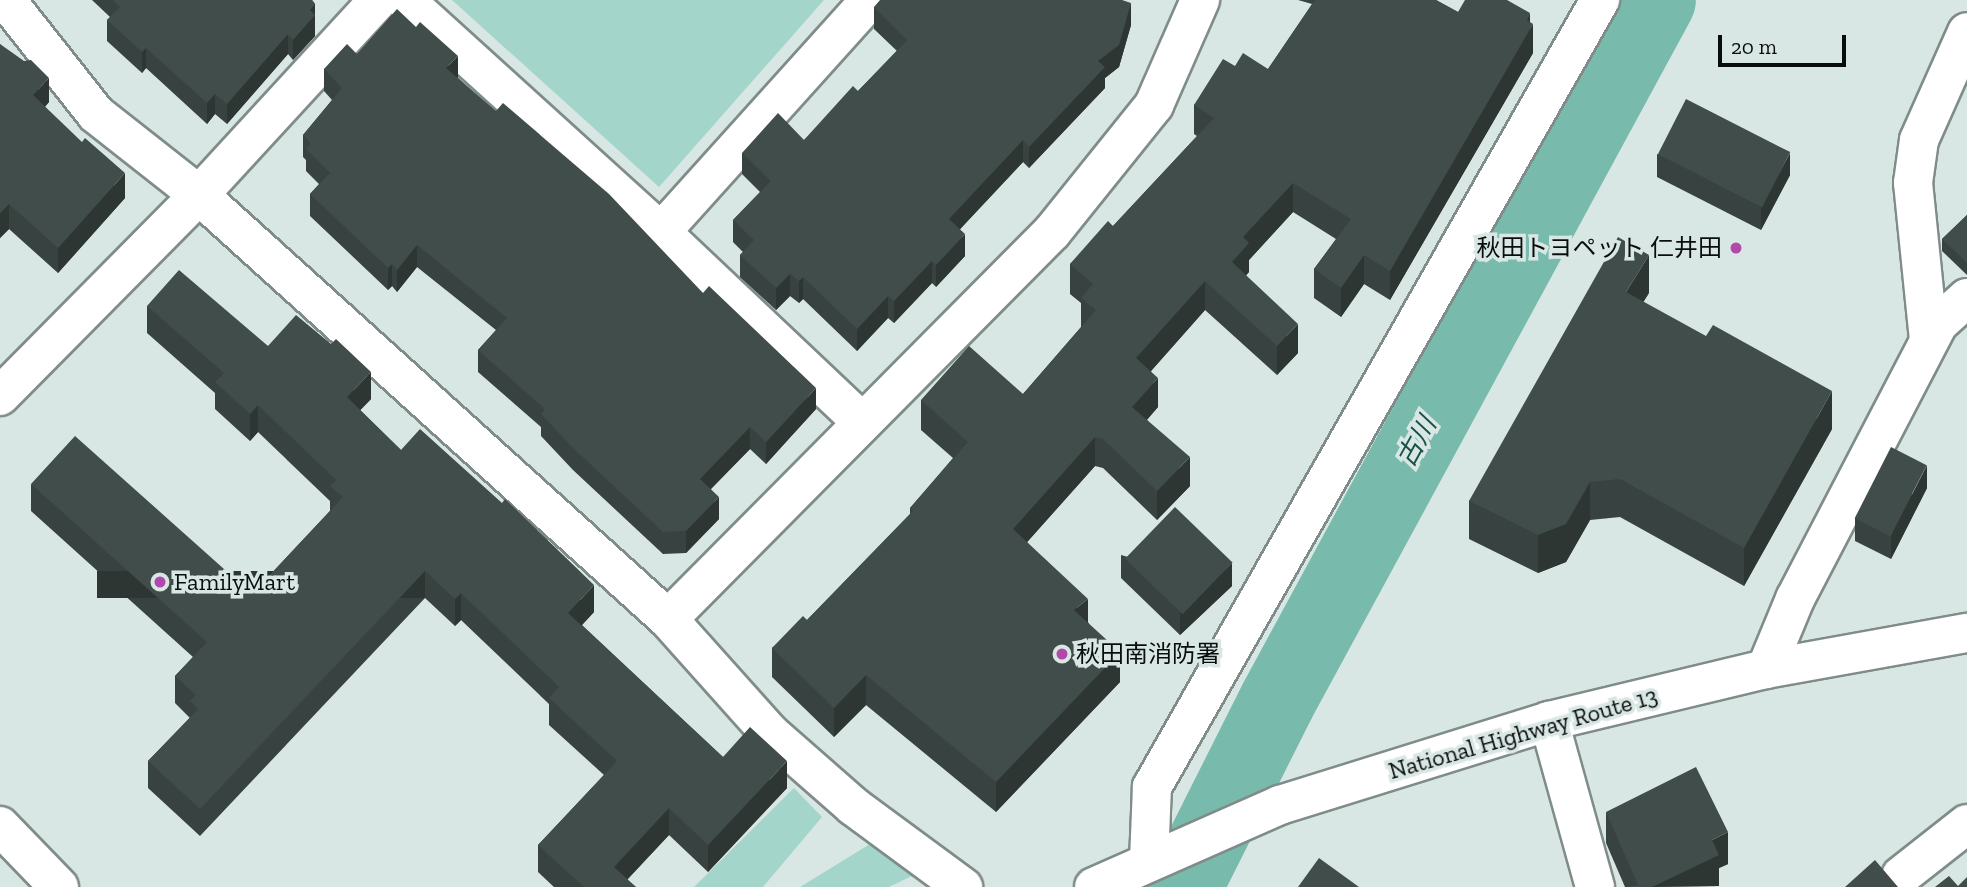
<!DOCTYPE html>
<meta charset="utf-8">
<style>
body{margin:0}
#map{position:relative;width:1967px;height:887px;overflow:hidden;background:#d9e7e4;font-family:"Zilla Slab","Noto Sans JP",serif}
div>[style]{position:absolute}
[style*='--x']{left:calc(var(--x)*1px);top:calc(var(--y)*1px);width:calc(var(--w)*1px);rotate:calc(var(--a)*1deg)}
.green>*{inset:0;background:#a3d5ca}
.river>*{height:77px;margin:-38.5px;padding:0 38.5px;transform-origin:38.5px;border-radius:38.5px;background:#78baac}
.roads{filter:drop-shadow(2px 0 #7f8c89) drop-shadow(-2px 0 #7f8c89) drop-shadow(0 2px #7f8c89) drop-shadow(0 -2px #7f8c89)}
.minor>*{height:38px;margin:-19px;padding:0 19px;transform-origin:19px;border-radius:19px;background:#fff}
.major>*{height:38px;margin:-19px;padding:0 19px;transform-origin:19px;border-radius:19px;background:#fff}
.highway>*{height:38px;margin:-19px;padding:0 19px;transform-origin:19px;border-radius:19px;background:#fff}
.wall>*{inset:0;background:#384240}
.shaded-wall>*{inset:0;background:#2e3634;transform-origin:0 0}
.building>*{inset:0;background:#414d4a;transform-origin:0 0}
.dots>*{width:19px;height:19px;translate:-50% -50%;box-sizing:border-box;border:4px solid #d9e7e4;border-radius:50%}
span{translate:-50% -50%;white-space:nowrap;text-align:center;line-height:1.15;-webkit-text-stroke:7px #d9e7e4;paint-order:stroke}
.poi-label{font-size:24px;color:#090d0c}
.right{translate:-100% -50%;text-align:right}
.left{translate:0 -50%;text-align:left}
.street-label{font-size:24px;color:#090d0c}
.water-label{font-size:26px;color:#185147;font-style:italic}
.scale{position:absolute;left:1718px;top:35px;width:128px;height:32px;box-sizing:border-box;border:4px solid #090d0c;border-top:0;padding-left:9px;font-size:21px;line-height:24px;white-space:nowrap;color:#090d0c;-webkit-text-stroke:5px #d9e7e4;paint-order:stroke}
</style>
<div id="map">
<div class="green">
<div style="clip-path:polygon(452px 0,824px 0,659px 187px)"></div>
<div style="clip-path:polygon(794px 788px,822px 817px,763px 887px,694px 887px)"></div>
<div style="clip-path:polygon(870px 844px,918px 873px,889px 887px,800px 887px)"></div>
</div>
<div class="river">
<div style="--x:1183;--y:887;--w:209;--a:-63.3"></div>
<div style="--x:1277;--y:700;--w:796;--a:-61.5"></div>
</div>
<div class="roads">
<div class="minor">
<div style="--x:6;--y:0;--w:145;--a:51.7"></div>
<div style="--x:96;--y:114;--w:131;--a:38.2"></div>
<div style="--x:199;--y:195;--w:632;--a:42.12"></div>
<div style="--x:668;--y:619;--w:153;--a:48.2"></div>
<div style="--x:770;--y:733;--w:111;--a:41.3"></div>
<div style="--x:853;--y:806;--w:137;--a:36.4"></div>
<div style="--x:405;--y:0;--w:345;--a:42.2"></div>
<div style="--x:661;--y:232;--w:277;--a:43.4"></div>
<div style="--x:661;--y:232;--w:312;--a:-48"></div>
<div style="--x:1929;--y:340;--w:158;--a:-95.8"></div>
<div style="--x:1913;--y:183;--w:43;--a:-82.1"></div>
<div style="--x:1919;--y:140;--w:118;--a:-66"></div>
<div style="--x:0;--y:396;--w:283;--a:-45.3"></div>
<div style="--x:199;--y:195;--w:265;--a:-47.4"></div>
<div style="--x:668;--y:619;--w:545;--a:-45.22"></div>
<div style="--x:1052;--y:232;--w:163;--a:-51.2"></div>
<div style="--x:1154;--y:105;--w:115;--a:-66.3"></div>
<div style="--x:1766;--y:669;--w:76;--a:-67.5"></div>
<div style="--x:1795;--y:599;--w:310;--a:-62.5"></div>
<div style="--x:1938;--y:324;--w:39;--a:-42"></div>
<div style="--x:1549;--y:721;--w:172;--a:74.5"></div>
<div style="--x:1149;--y:861;--w:74;--a:-87.7"></div>
<div style="--x:1152;--y:787;--w:906;--a:-60.35"></div>
<div style="--x:1901;--y:876;--w:84;--a:-38.2"></div>
</div>
<div class="major">
<div style="--x:0;--y:826;--w:85;--a:46"></div>
</div>
<div class="highway">
<div style="--x:1094;--y:887;--w:203;--a:-23.8"></div>
<div style="--x:1280;--y:805;--w:282;--a:-17.3"></div>
<div style="--x:1549;--y:721;--w:223;--a:-13.5"></div>
<div style="--x:1766;--y:669;--w:204;--a:-10.2"></div>
</div>
</div>
<div class="wall">
<div style="clip-path:polygon(92px 0,312px 0,315px 4px,315px 36px,293px 60px,288px 54px,227px 124px,215px 114px,207px 124px,146px 68px,142px 73px,107px 41px,107px 20px,110px 17px)"></div>
<div style="clip-path:polygon(1298px 0,1436px 0,1458px 12px,1530px 22px,1533px 53px,1390px 300px,1364px 284px,1341px 317px,1314px 298px,1314px 269px,1336px 239px,1293px 212px,1249px 260px,1249px 272px,1246px 275px,1298px 353px,1277px 375px,1205px 310px,1151px 371px,1158px 407px,1147px 420px,1190px 486px,1157px 520px,1103px 468px,1095px 466px,1027px 542px,1088px 622px,1120px 682px,996px 812px,866px 705px,834px 737px,772px 677px,772px 648px,807px 620px,910px 514px,910px 508px,953px 458px,921px 430px,921px 400px,1023px 394px,1081px 327px,1081px 303px,1070px 294px,1070px 264px,1113px 226px,1197px 136px,1194px 134px,1194px 105px,1235px 66px,1268px 69px,1312px 4px)"></div>
<div style="clip-path:polygon(1128px 2px,1131px 25px,1119px 67px,1105px 78px,1105px 88px,1029px 168px,1023px 162px,960px 229px,965px 256px,936px 287px,932px 283px,894px 323px,888px 318px,857px 351px,803px 299px,799px 303px,790px 296px,776px 310px,740px 277px,740px 255px,743px 252px,733px 242px,733px 220px,760px 192px,742px 174px,742px 153px,804px 140px,858px 91px,897px 51px,874px 29px,874px 7px)"></div>
<div style="clip-path:polygon(416px 27px,458px 78px,816px 409px,766px 464px,750px 449px,711px 489px,719px 519px,686px 553px,663px 554px,573px 470px,541px 436px,541px 427px,478px 372px,478px 350px,496px 330px,417px 267px,397px 292px,392px 286px,388px 290px,310px 216px,310px 194px,319px 184px,306px 171px,306px 160px,303px 157px,303px 135px,332px 100px,324px 91px,324px 69px)"></div>
<div style="clip-path:polygon(0 44px,49px 102px,45px 107px,125px 198px,58px 273px,9px 229px,0 238px)"></div>
<div style="clip-path:polygon(1657px 154px,1790px 175px,1761px 230px,1657px 177px)"></div>
<div style="clip-path:polygon(1967px 215px,1967px 275px,1942px 251px,1942px 239px)"></div>
<div style="clip-path:polygon(1649px 293px,1643px 302px,1832px 429px,1744px 586px,1620px 517px,1590px 520px,1566px 562px,1538px 573px,1469px 539px,1469px 501px)"></div>
<div style="clip-path:polygon(147px 306px,268px 346px,371px 399px,360px 410px,401px 450px,594px 612px,582px 625px,723px 757px,787px 788px,708px 872px,669px 835px,627px 880px,636px 887px,554px 887px,538px 872px,538px 845px,604px 775px,549px 725px,549px 704px,461px 620px,455px 626px,425px 598px,200px 836px,148px 788px,148px 761px,190px 718px,175px 703px,175px 676px,193px 657px,31px 511px,31px 484px,252px 594px,330px 511px,330px 501px,258px 432px,250px 441px,215px 409px,215px 393px,147px 333px)"></div>
<div style="clip-path:polygon(1927px 488px,1891px 559px,1855px 541px,1855px 518px)"></div>
<div style="clip-path:polygon(1121px 555px,1232px 586px,1180px 635px,1121px 578px)"></div>
<div style="clip-path:polygon(1606px 812px,1728px 864px,1719px 868px,1719px 886px,1625px 887px,1606px 843px)"></div>
</div>
<div class="shaded-wall">
<div style="clip-path:polygon(1131px 3px,1131px 25px,1119px 67px,1105px 78px,1105px 88px,1029px 168px,1029px 147px,1098px 61px)"></div>
<div style="clip-path:polygon(315px 4px,315px 36px,293px 60px,293px 40px,310px 10px)"></div>
<div style="clip-path:polygon(1530px 13px,1530px 29px,1533px 24px,1533px 53px,1390px 300px,1390px 271px)"></div>
<div style="clip-path:polygon(288px 34px,288px 54px,227px 124px,227px 104px)"></div>
<div style="clip-path:polygon(146px 48px,146px 68px,142px 73px,142px 52px)"></div>
<div style="clip-path:polygon(458px 56px,458px 77px,446px 90px,446px 68px)"></div>
<div style="clip-path:polygon(49px 78px,49px 102px,33px 119px,33px 95px)"></div>
<div style="clip-path:polygon(215px 94px,215px 114px,207px 124px,207px 103px)"></div>
<div style="clip-path:polygon(1023px 140px,1023px 162px,949px 241px,949px 219px)"></div>
<div style="clip-path:polygon(1790px 153px,1790px 175px,1761px 230px,1761px 207px)"></div>
<div style="clip-path:polygon(125px 173px,125px 198px,58px 273px,58px 248px)"></div>
<div style="clip-path:polygon(1293px 183px,1293px 212px,1249px 260px,1249px 272px,1232px 291px,1232px 262px,1243px 237px)"></div>
<div style="clip-path:polygon(9px 204px,9px 229px,0 238px,0 213px)"></div>
<div style="clip-path:polygon(965px 234px,965px 256px,936px 287px,936px 265px)"></div>
<div style="clip-path:polygon(417px 245px,417px 267px,397px 292px,397px 270px)"></div>
<div style="clip-path:polygon(1364px 255px,1364px 284px,1341px 317px,1341px 288px)"></div>
<div style="clip-path:polygon(1649px 255px,1649px 293px,1626px 330px,1626px 292px)"></div>
<div style="clip-path:polygon(932px 261px,932px 283px,894px 323px,894px 301px)"></div>
<div style="clip-path:polygon(392px 264px,392px 286px,388px 290px,388px 268px)"></div>
<div style="clip-path:polygon(790px 274px,790px 296px,776px 310px,776px 288px)"></div>
<div style="clip-path:polygon(803px 277px,803px 299px,799px 303px,799px 281px)"></div>
<div style="clip-path:polygon(1205px 281px,1205px 310px,1136px 388px,1136px 358px)"></div>
<div style="clip-path:polygon(888px 296px,888px 318px,857px 351px,857px 329px)"></div>
<div style="clip-path:polygon(1298px 324px,1298px 353px,1277px 375px,1277px 346px)"></div>
<div style="clip-path:polygon(371px 372px,371px 399px,347px 424px,347px 397px)"></div>
<div style="clip-path:polygon(1158px 378px,1158px 407px,1132px 436px,1132px 407px)"></div>
<div style="clip-path:polygon(816px 388px,816px 409px,766px 464px,766px 442px)"></div>
<div style="clip-path:polygon(1832px 391px,1832px 429px,1744px 586px,1744px 548px)"></div>
<div style="clip-path:polygon(258px 405px,258px 432px,250px 441px,250px 414px)"></div>
<div style="clip-path:polygon(750px 427px,750px 449px,700px 500px,700px 479px)"></div>
<div style="clip-path:polygon(1095px 437px,1095px 466px,1013px 558px,1013px 529px)"></div>
<div style="clip-path:polygon(1190px 457px,1190px 486px,1157px 520px,1157px 491px)"></div>
<div style="clip-path:polygon(1927px 465px,1927px 488px,1891px 559px,1891px 536px)"></div>
<div style="clip-path:polygon(1590px 482px,1590px 520px,1566px 562px,1538px 573px,1538px 535px)"></div>
<div style="clip-path:polygon(719px 497px,719px 519px,686px 553px,686px 531px)"></div>
<div style="clip-path:polygon(1232px 563px,1232px 586px,1180px 635px,1180px 612px)"></div>
<div style="left:425px;top:571px;width:27px;height:328px;rotate:90deg"></div>
<div style="clip-path:polygon(594px 585px,594px 612px,568px 640px,568px 613px)"></div>
<div style="clip-path:polygon(461px 593px,461px 620px,455px 626px,455px 599px)"></div>
<div style="clip-path:polygon(1088px 599px,1088px 628px,1074px 610px)"></div>
<div style="clip-path:polygon(1120px 652px,1120px 682px,996px 812px,996px 782px)"></div>
<div style="clip-path:polygon(866px 675px,866px 705px,834px 737px,834px 708px)"></div>
<div style="clip-path:polygon(787px 761px,787px 788px,708px 872px,708px 845px)"></div>
<div style="clip-path:polygon(669px 808px,669px 835px,620px 887px,614px 867px)"></div>
<div style="clip-path:polygon(1728px 832px,1728px 864px,1719px 868px,1719px 886px,1652px 887px,1712px 840px)"></div>
</div>
<div class="building">
<div style="clip-path:polygon(113px 0,312px 0,315px 4px,310px 10px,315px 15px,293px 40px,288px 34px,227px 104px,215px 94px,207px 103px,146px 48px,142px 52px,107px 20px,120px 7px)"></div>
<div style="clip-path:polygon(880px 0,1122px 0,1131px 3px,1119px 45px,1098px 61px,1105px 67px,1029px 147px,1023px 140px,949px 219px,965px 234px,936px 265px,932px 261px,894px 301px,888px 296px,857px 329px,803px 277px,799px 281px,790px 274px,776px 288px,740px 255px,754px 240px,733px 220px,771px 181px,742px 153px,778px 113px,804px 140px,853px 86px,858px 91px,907px 40px,874px 7px)"></div>
<div style="clip-path:polygon(1315px 0,1436px 0,1458px 12px,1465px 0,1507px 0,1530px 13px,1527px 20px,1533px 24px,1390px 271px,1364px 255px,1341px 288px,1314px 269px,1351px 219px,1293px 183px,1243px 237px,1249px 243px,1232px 262px,1298px 324px,1277px 346px,1205px 281px,1136px 358px,1158px 378px,1132px 407px,1190px 457px,1157px 491px,1103px 439px,1095px 437px,1013px 529px,1088px 599px,1074px 610px,1120px 652px,996px 782px,866px 675px,834px 708px,772px 648px,803px 616px,807px 620px,913px 511px,910px 508px,968px 442px,921px 400px,969px 346px,1023px 394px,1096px 310px,1081px 298px,1093px 284px,1070px 264px,1108px 221px,1113px 226px,1214px 118px,1194px 105px,1223px 59px,1235px 66px,1243px 53px,1268px 69px)"></div>
<div style="clip-path:polygon(397px 9px,416px 27px,420px 22px,458px 56px,446px 68px,496px 111px,503px 103px,609px 194px,703px 293px,709px 286px,816px 388px,766px 442px,750px 427px,700px 479px,719px 497px,686px 531px,663px 532px,573px 448px,541px 414px,545px 409px,478px 350px,507px 318px,417px 245px,397px 270px,392px 264px,388px 268px,310px 194px,330px 173px,306px 149px,311px 144px,303px 135px,342px 88px,324px 69px,347px 44px,357px 54px)"></div>
<div style="clip-path:polygon(0 44px,24px 61px,31px 60px,49px 78px,33px 95px,82px 142px,85px 138px,125px 173px,58px 248px,9px 204px,0 213px)"></div>
<div style="left:1686px;top:99px;width:117px;height:62px;rotate:27deg"></div>
<div style="clip-path:polygon(1967px 215px,1967px 263px,1942px 239px)"></div>
<div style="clip-path:polygon(1618px 237px,1649px 255px,1626px 292px,1706px 336px,1713px 325px,1832px 391px,1744px 548px,1620px 479px,1590px 482px,1566px 524px,1538px 535px,1469px 501px)"></div>
<div style="clip-path:polygon(179px 270px,268px 346px,296px 315px,331px 344px,336px 339px,371px 372px,347px 397px,401px 450px,420px 429px,502px 503px,505px 499px,594px 585px,568px 613px,723px 757px,750px 727px,787px 761px,708px 845px,669px 808px,614px 867px,636px 887px,584px 887px,538px 845px,617px 761px,549px 698px,559px 687px,461px 593px,455px 599px,425px 571px,200px 809px,148px 761px,198px 709px,190px 701px,196px 695px,175px 676px,207px 642px,31px 484px,75px 436px,252px 594px,343px 497px,330px 486px,336px 480px,258px 405px,250px 414px,215px 382px,224px 373px,147px 306px)"></div>
<div style="left:1891px;top:447px;width:40px;height:80px;rotate:27deg"></div>
<div style="left:1175px;top:507px;width:80px;height:72px;rotate:44deg"></div>
<div style="clip-path:polygon(1696px 767px,1728px 832px,1712px 840px,1719px 855px,1652px 887px,1639px 887px,1606px 812px)"></div>
<div style="clip-path:polygon(1319px 858px,1359px 887px,1298px 887px)"></div>
<div style="clip-path:polygon(1875px 860px,1898px 887px,1845px 887px)"></div>
<div style="clip-path:polygon(1949px 876px,1958px 886px,1967px 877px,1967px 887px,1935px 887px)"></div>
</div>
<div class="dots">
<div style="left:1736px;top:248px;background:#b149ac"></div>
<div style="left:160px;top:582px;background:#b149ac"></div>
<div style="left:1062px;top:654px;background:#b149ac"></div>
</div>
<div class="poi-label">
<span class="right" style="left:1722px;top:248px">秋田トヨペット 仁井田</span>
<span class="left" style="left:174px;top:582px">FamilyMart</span>
<span class="left" style="left:1076px;top:654px">秋田南消防署</span>
</div>
<div class="street-label">
<span style="left:1523px;top:733px;rotate:-16deg">National Highway Route 13</span>
</div>
<div class="water-label">
<span style="left:1417px;top:442px;rotate:-61deg">古川</span>
</div>
<div class="scale">20 m</div>
</div>
